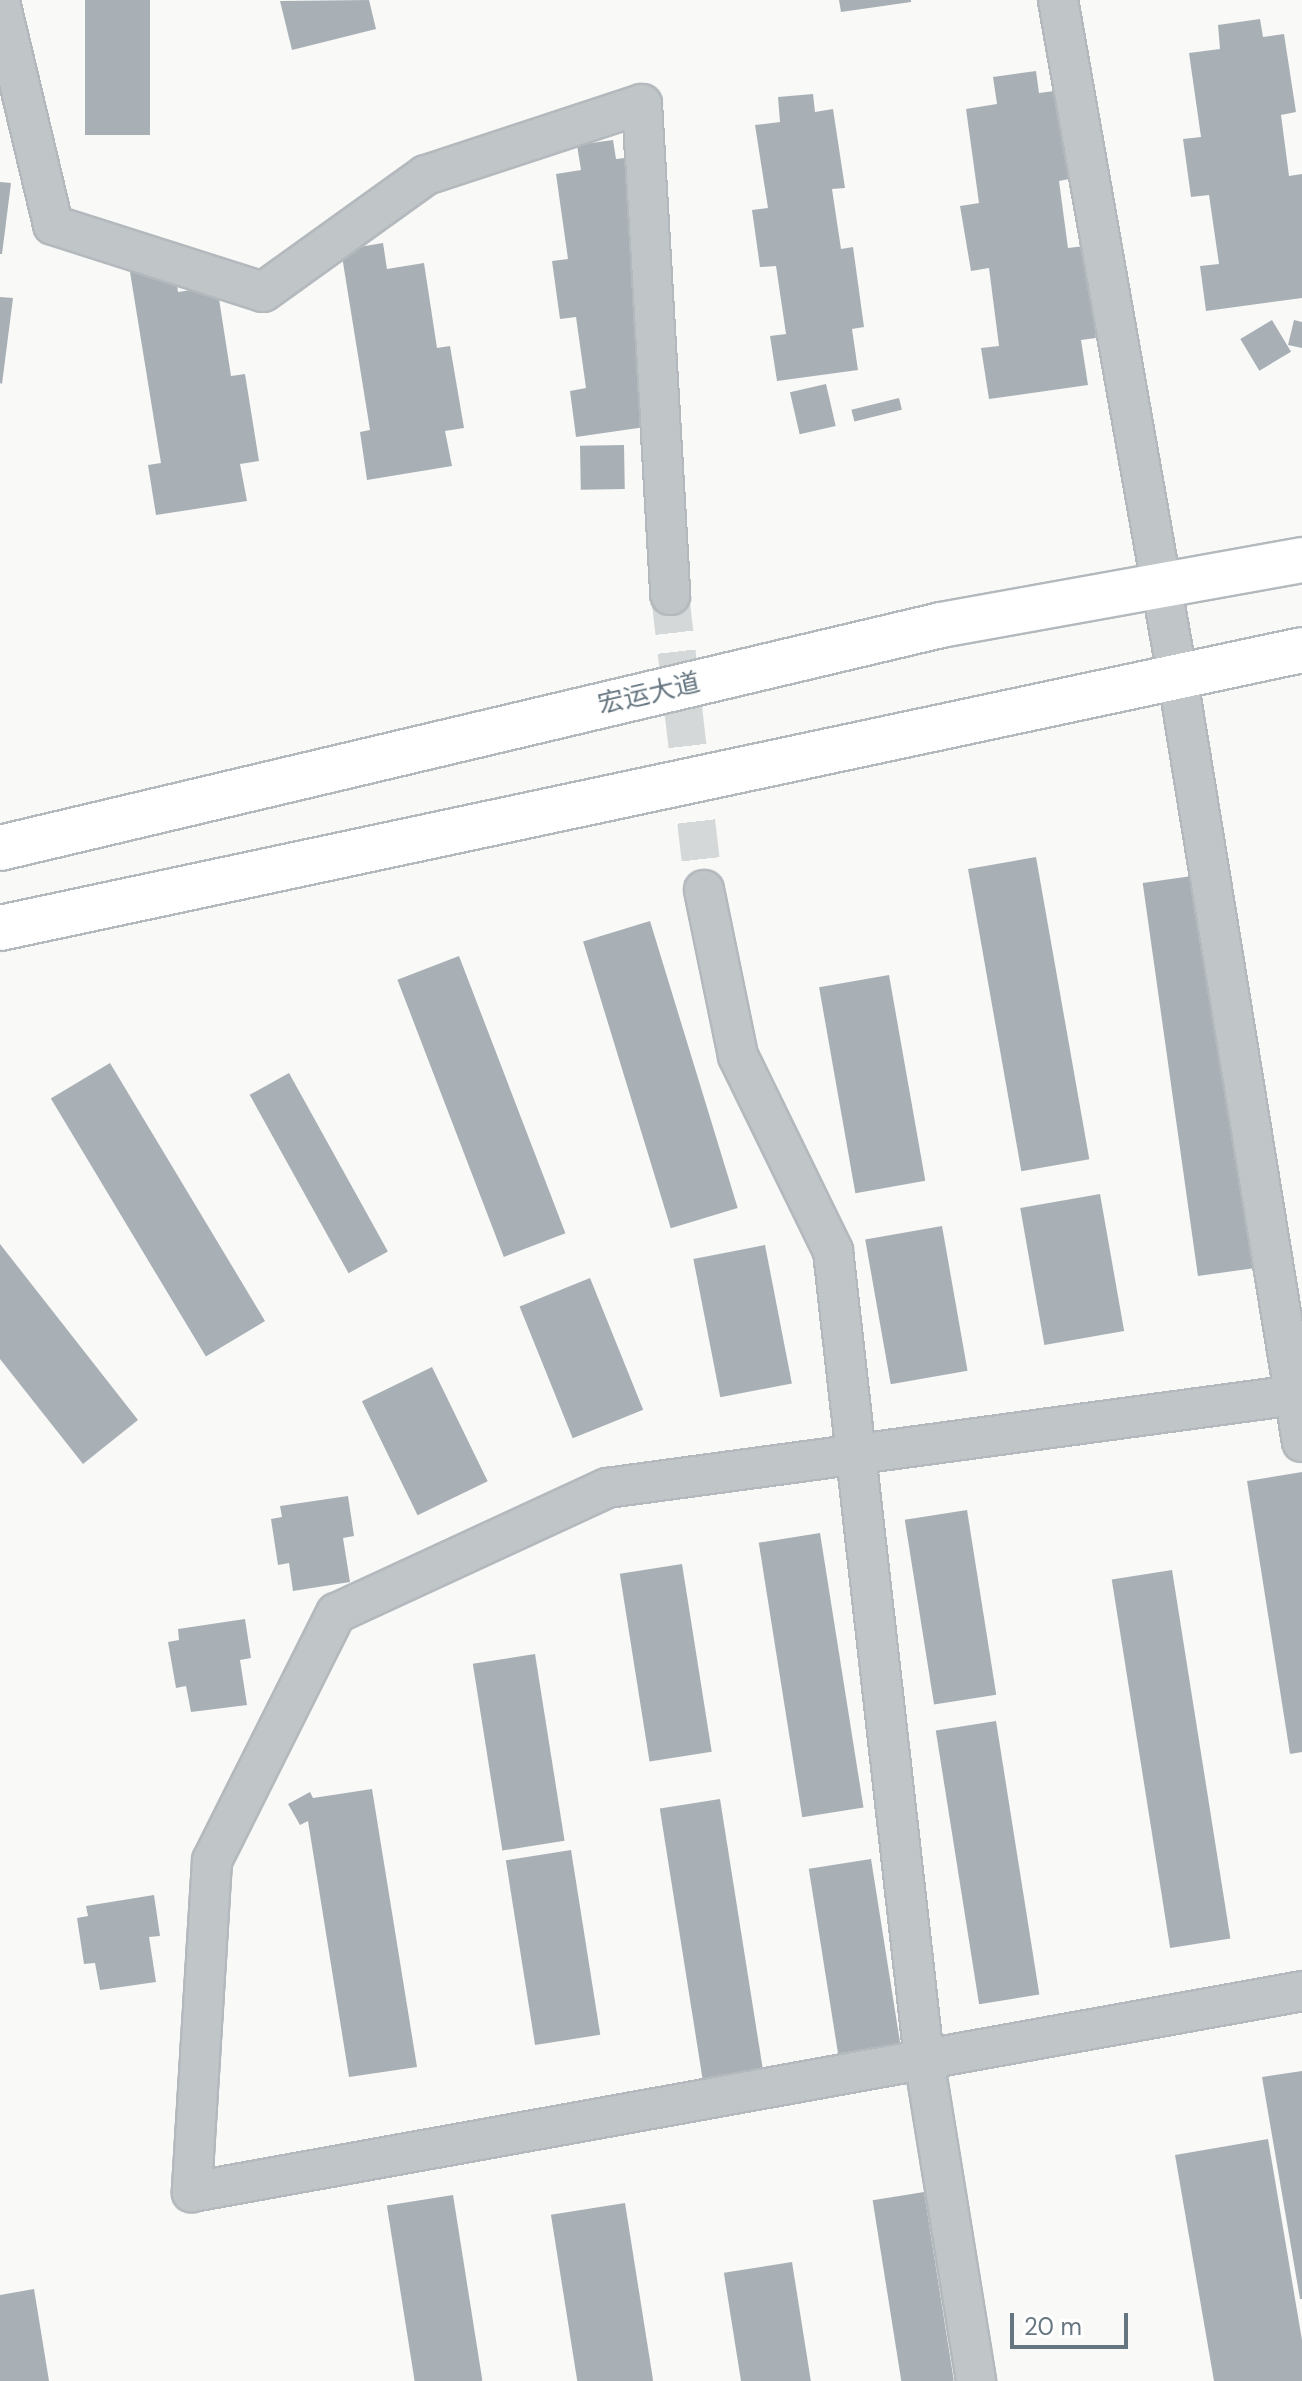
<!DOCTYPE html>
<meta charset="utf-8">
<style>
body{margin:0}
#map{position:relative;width:1302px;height:2381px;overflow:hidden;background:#f9f9f7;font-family:"DM Sans","Noto Sans SC",sans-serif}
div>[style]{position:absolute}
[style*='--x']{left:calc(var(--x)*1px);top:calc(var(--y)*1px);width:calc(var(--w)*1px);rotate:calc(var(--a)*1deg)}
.building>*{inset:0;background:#a8b0b6;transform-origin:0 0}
.street-tunnel>*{height:38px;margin-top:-19px;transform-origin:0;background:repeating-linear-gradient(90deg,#d4d8d9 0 38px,transparent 0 57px)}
.roads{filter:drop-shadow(2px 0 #b3b9bd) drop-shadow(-2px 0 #b3b9bd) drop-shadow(0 2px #b3b9bd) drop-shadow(0 -2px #b3b9bd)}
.street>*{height:38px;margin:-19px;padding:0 19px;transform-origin:19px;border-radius:19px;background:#c0c5c8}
.secondary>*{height:44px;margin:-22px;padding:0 22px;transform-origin:22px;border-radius:22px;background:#fff}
span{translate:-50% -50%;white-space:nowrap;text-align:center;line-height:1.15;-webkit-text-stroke:8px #fff;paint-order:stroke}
.street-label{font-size:26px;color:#667680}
.scale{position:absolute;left:1010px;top:2313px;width:118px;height:36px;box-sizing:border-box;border:4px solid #667680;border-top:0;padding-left:10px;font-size:24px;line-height:28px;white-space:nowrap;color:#667680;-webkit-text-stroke:6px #fff;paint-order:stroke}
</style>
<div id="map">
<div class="building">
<div style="left:85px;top:0;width:65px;height:135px"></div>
<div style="clip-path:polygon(369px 0,376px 29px,292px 50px,280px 1px)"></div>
<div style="clip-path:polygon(839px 0,911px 0,911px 2px,841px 12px)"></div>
<div style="clip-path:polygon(1260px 19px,1263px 37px,1284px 34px,1296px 112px,1281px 115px,1289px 176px,1302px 174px,1302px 298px,1206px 311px,1200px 266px,1219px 264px,1209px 195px,1191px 197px,1183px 139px,1201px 137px,1189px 53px,1220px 49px,1218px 25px)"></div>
<div style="clip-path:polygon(1036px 71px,1039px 93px,1062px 90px,1074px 178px,1059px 181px,1068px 248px,1084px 246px,1096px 338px,1081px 340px,1088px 385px,989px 399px,981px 348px,999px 346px,989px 268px,971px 271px,960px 206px,979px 203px,966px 109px,997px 104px,993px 77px)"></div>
<div style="clip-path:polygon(813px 94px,815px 112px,833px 109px,845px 188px,832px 189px,841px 249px,853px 247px,864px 327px,852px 329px,858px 370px,777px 381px,770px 336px,786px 334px,776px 266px,760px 267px,752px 210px,768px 208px,755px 125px,780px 122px,778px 97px)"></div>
<div style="clip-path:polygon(613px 140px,616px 159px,634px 157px,659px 425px,576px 437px,570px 391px,586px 388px,576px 317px,560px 319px,552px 261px,568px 259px,556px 174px,581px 170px,577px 145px)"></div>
<div style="clip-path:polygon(0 182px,11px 183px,2px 254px,0 254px)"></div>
<div style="clip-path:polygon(383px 243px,387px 269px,424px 263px,437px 348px,450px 346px,464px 428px,445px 431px,452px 466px,367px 480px,360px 432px,370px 430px,341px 250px)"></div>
<div style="clip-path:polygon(175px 265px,178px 292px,217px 286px,231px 376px,245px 374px,259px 461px,240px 464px,247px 501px,156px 515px,148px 465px,161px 463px,130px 272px)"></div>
<div style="clip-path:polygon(0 297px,13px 298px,2px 384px,0 383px)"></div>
<div style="left:1272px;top:320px;width:37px;height:37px;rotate:59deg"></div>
<div style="clip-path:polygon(1294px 320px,1302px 322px,1302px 348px,1288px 345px)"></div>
<div style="left:826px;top:384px;width:43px;height:37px;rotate:77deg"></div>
<div style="left:899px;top:398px;width:12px;height:49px;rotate:76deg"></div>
<div style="left:624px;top:445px;width:44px;height:44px;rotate:89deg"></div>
<div style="left:1036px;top:857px;width:307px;height:69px;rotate:80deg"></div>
<div style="left:1213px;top:873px;width:397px;height:71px;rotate:82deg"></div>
<div style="left:650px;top:921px;width:300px;height:70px;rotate:73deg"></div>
<div style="left:459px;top:956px;width:297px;height:66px;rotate:69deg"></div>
<div style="left:889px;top:975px;width:209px;height:71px;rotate:80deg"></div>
<div style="left:110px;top:1063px;width:301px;height:69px;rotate:59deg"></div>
<div style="left:289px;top:1073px;width:204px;height:45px;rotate:61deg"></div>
<div style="left:1100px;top:1194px;width:139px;height:81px;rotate:80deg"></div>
<div style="left:942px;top:1226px;width:147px;height:78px;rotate:80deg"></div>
<div style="clip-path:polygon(0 1244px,138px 1420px,83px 1464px,0 1359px)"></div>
<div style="left:765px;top:1245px;width:141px;height:73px;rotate:79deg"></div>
<div style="left:590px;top:1278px;width:142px;height:76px;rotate:68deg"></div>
<div style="left:432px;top:1367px;width:127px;height:78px;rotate:64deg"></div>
<div style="clip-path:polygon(1302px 1472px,1302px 1752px,1290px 1754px,1247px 1481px)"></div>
<div style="clip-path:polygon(348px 1496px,354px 1536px,343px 1538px,350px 1582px,293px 1591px,289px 1563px,278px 1565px,271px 1519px,282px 1517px,280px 1506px)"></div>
<div style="left:967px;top:1510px;width:187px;height:63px;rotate:81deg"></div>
<div style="left:820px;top:1533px;width:278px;height:62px;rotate:81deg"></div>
<div style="left:682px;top:1564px;width:190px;height:63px;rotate:81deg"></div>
<div style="left:1172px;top:1570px;width:373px;height:61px;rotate:81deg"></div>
<div style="clip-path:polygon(245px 1619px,251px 1658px,240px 1660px,247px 1705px,191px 1712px,186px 1686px,176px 1688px,168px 1642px,179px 1640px,178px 1629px)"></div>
<div style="left:535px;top:1654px;width:189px;height:63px;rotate:81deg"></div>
<div style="left:996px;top:1721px;width:277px;height:61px;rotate:81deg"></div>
<div style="clip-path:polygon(372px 1789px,417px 2067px,349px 2077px,308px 1821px,300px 1825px,288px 1804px,310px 1792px,313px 1798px)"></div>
<div style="left:720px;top:1799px;width:276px;height:61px;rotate:81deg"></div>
<div style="left:571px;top:1850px;width:187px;height:66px;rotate:81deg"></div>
<div style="left:871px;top:1859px;width:187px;height:63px;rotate:81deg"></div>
<div style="clip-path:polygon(154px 1895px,160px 1936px,149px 1937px,156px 1982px,100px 1990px,95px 1963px,84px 1964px,77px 1918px,88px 1916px,86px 1906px)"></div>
<div style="clip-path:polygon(1302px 2071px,1302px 2299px,1300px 2299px,1262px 2077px)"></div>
<div style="clip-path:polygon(1268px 2139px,1302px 2340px,1302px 2381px,1214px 2381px,1175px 2155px)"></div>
<div style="left:924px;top:2192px;width:191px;height:52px;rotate:81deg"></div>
<div style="left:453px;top:2195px;width:188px;height:67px;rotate:81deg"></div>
<div style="left:625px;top:2203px;width:180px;height:75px;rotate:81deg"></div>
<div style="left:792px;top:2262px;width:121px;height:69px;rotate:81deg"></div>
<div style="clip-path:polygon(34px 2289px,49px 2381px,0 2381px,0 2295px)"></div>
</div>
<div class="street-tunnel">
<div style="--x:670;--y:595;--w:297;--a:83.4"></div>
</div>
<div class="roads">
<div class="street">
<div style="--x:1058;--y:0;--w:691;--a:79.99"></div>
<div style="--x:1178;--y:680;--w:772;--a:80.76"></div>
<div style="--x:0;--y:2;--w:229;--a:76.6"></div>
<div style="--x:53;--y:225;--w:220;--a:17.7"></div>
<div style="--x:263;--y:292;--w:201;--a:-35.7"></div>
<div style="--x:426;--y:175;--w:227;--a:-18.2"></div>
<div style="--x:642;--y:104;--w:492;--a:86.7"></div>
<div style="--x:704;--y:890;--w:169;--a:78.4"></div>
<div style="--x:738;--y:1056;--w:217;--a:64"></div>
<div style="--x:833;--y:1251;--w:813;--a:83.57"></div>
<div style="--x:924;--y:2059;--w:326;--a:80.8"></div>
<div style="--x:1302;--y:1394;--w:701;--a:172.3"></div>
<div style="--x:607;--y:1488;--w:298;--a:155.2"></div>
<div style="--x:336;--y:1613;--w:277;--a:116.6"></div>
<div style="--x:212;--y:1861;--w:332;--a:93.5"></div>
<div style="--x:192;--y:2192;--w:1128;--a:-10.26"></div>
</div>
<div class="secondary">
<div style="--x:0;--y:848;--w:967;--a:-13.33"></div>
<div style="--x:941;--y:625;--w:367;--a:-10.2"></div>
<div style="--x:0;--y:928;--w:1331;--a:-12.05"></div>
</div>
</div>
<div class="street-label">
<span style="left:649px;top:694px;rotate:-13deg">宏运大道</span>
</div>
<div class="scale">20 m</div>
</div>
